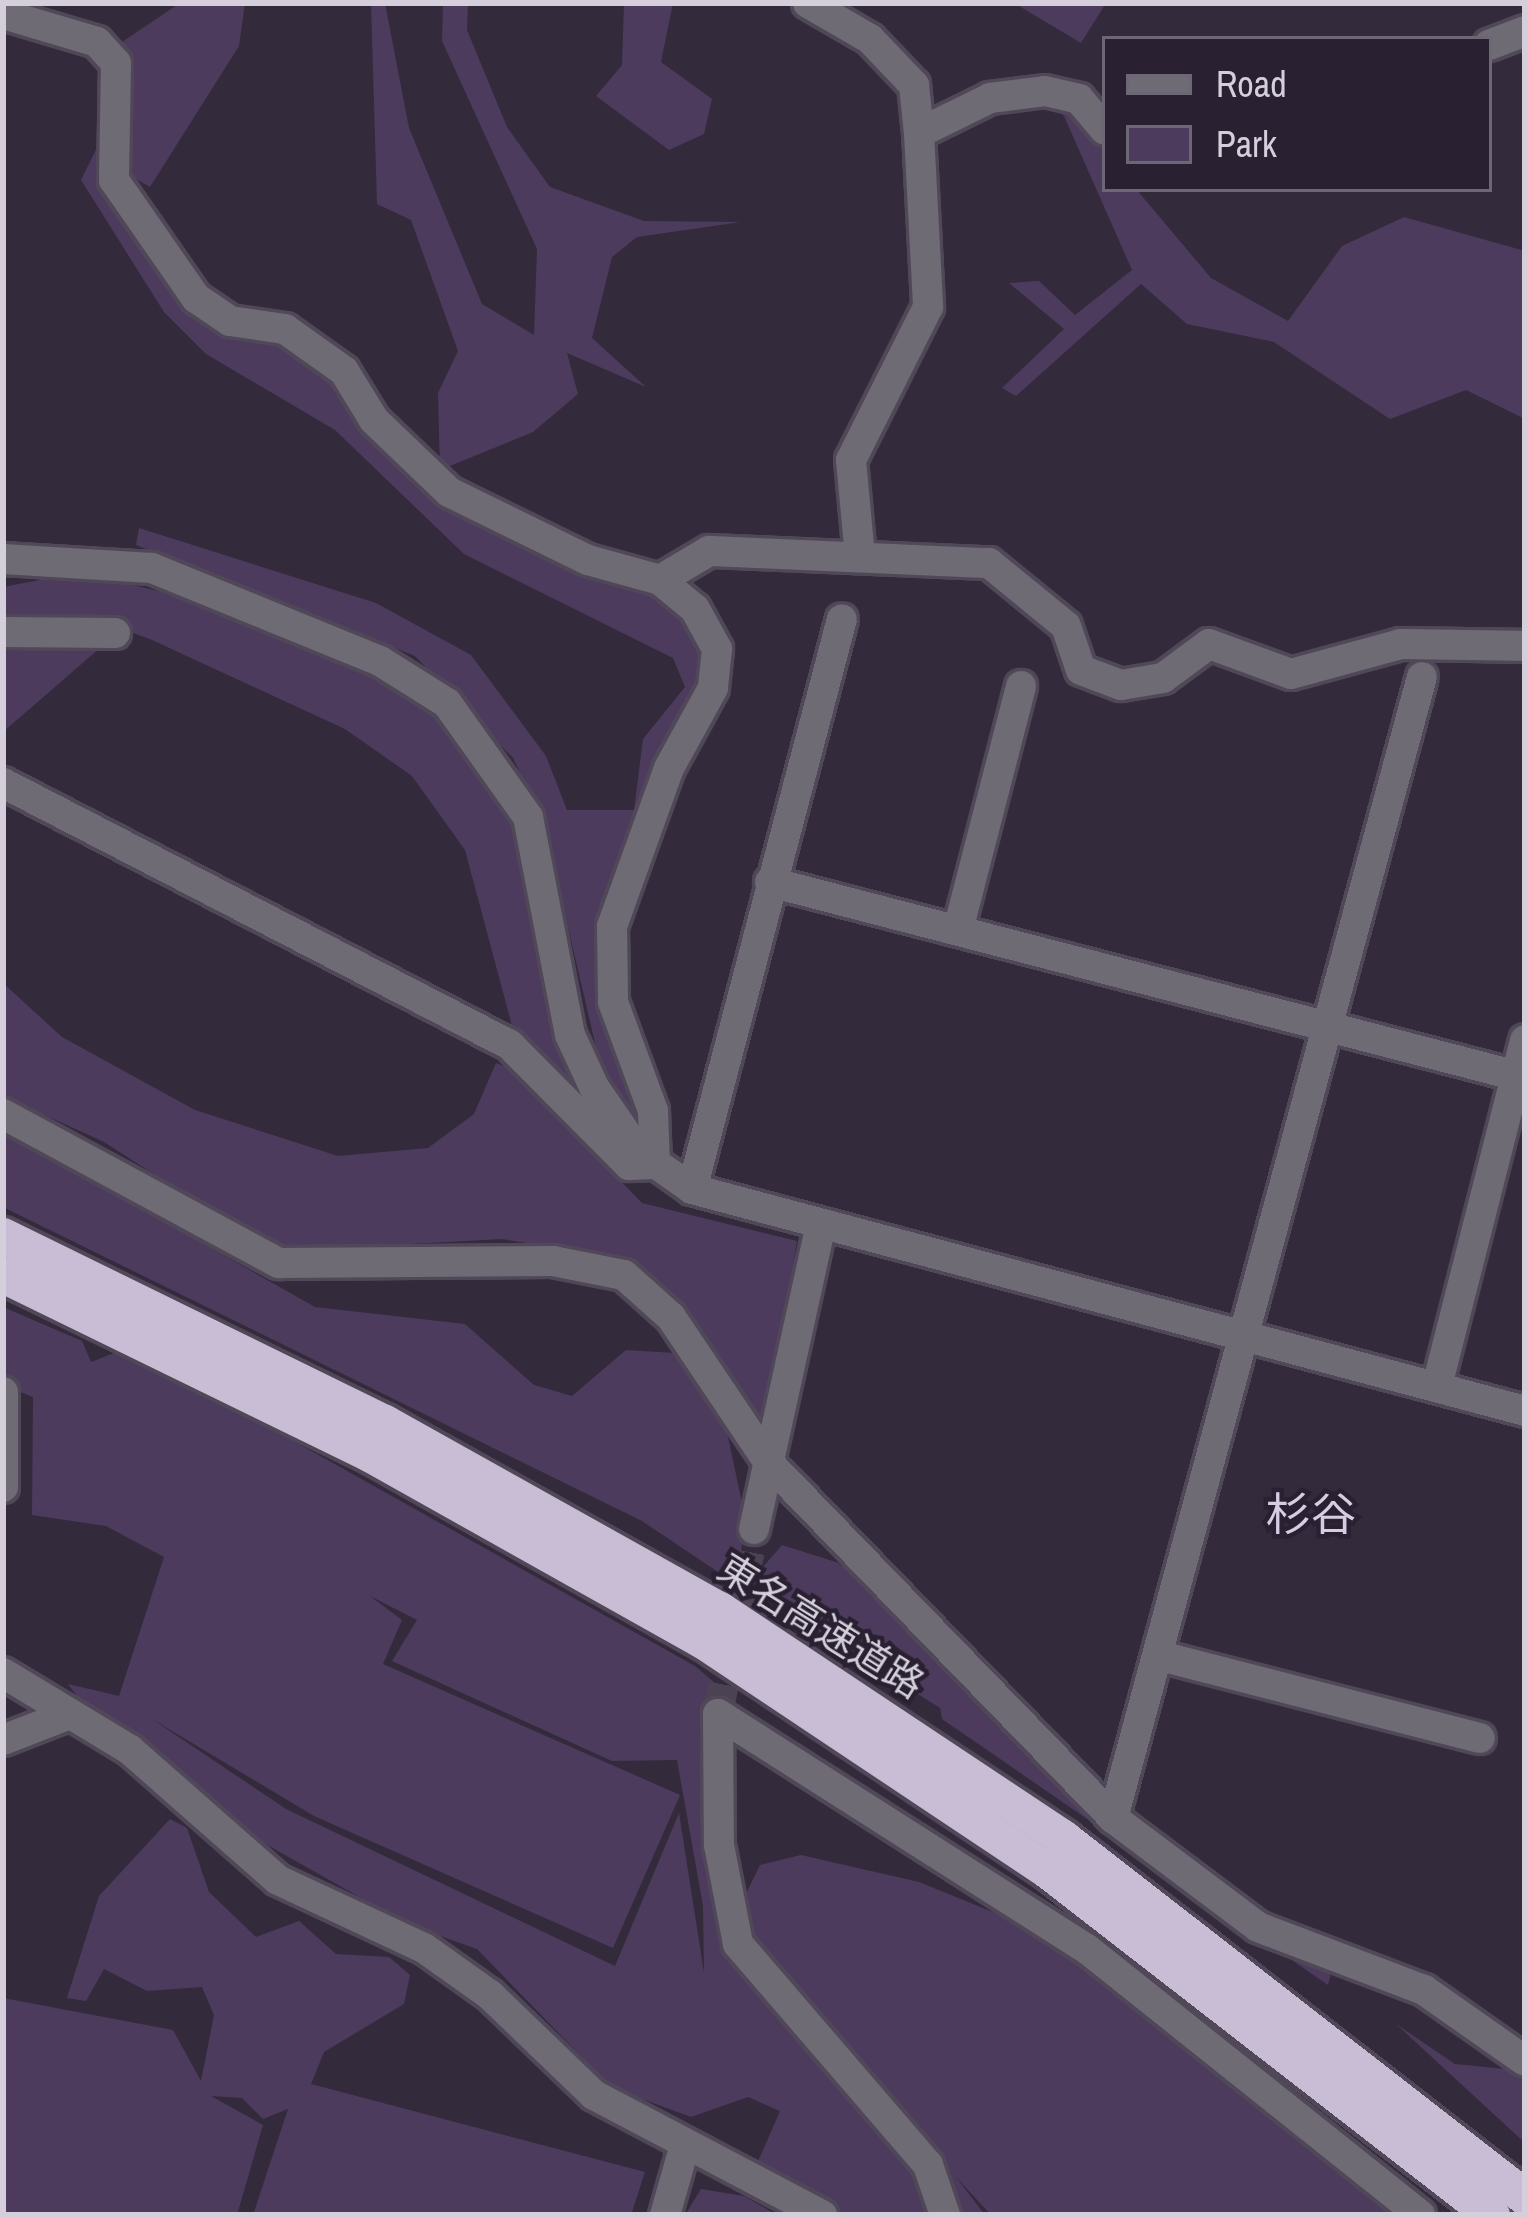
<!DOCTYPE html>
<meta charset="utf-8">
<style>
body{margin:0}
#map{position:relative;width:1528px;height:2218px;overflow:hidden;background:#332a3c;font-family:"Archivo Narrow","Noto Sans JP",sans-serif}
div>[style]{position:absolute}
[style*='--x']{left:calc(var(--x)*1px);top:calc(var(--y)*1px);width:calc(var(--w)*1px);rotate:calc(var(--a)*1deg)}
.green>*{inset:0;background:#4d3b5e}
.minor-tunnel>*{height:30px;margin-top:-15px;transform-origin:0;background:repeating-linear-gradient(90deg,#4b4354 0 30px,transparent 0 45px)}
.roads{filter:drop-shadow(3px 0 #504858) drop-shadow(-3px 0 #504858) drop-shadow(0 3px #504858) drop-shadow(0 -3px #504858)}
.minor>*{height:30px;margin:-15px;padding:0 15px;transform-origin:15px;border-radius:15px;background:#6f6b74}
.highway>*{height:36px;margin:-18px;padding:0 18px;transform-origin:18px;border-radius:18px;background:#c8bdd4}
span{translate:-50% -50%;white-space:nowrap;text-align:center;line-height:1.15;-webkit-text-stroke:9px #292031;paint-order:stroke}
.street-label{font-size:39px;color:#d4cfda}
.quarter-label{font-size:45px;color:#d7cce3}
.frame{position:absolute;inset:0;border:6px solid #d4cfda;pointer-events:none}
.legend{position:absolute;left:1102px;top:36px;width:390px;height:156px;box-sizing:border-box;background:#292031;border:3px solid #6d6675;margin:0;padding:15px 21px;list-style:none;font-size:36px;color:#d4cfda}
.legend li{display:flex;align-items:center;gap:24px;height:60px}
.legend b{width:60px;border:3px solid #6d6675}
</style>
<div id="map">
<div class="green">
<div style="clip-path:polygon(180px 3px,245px 3px,239px 46px,150px 187px,113px 166px,107px 52px)"></div>
<div style="clip-path:polygon(371px 3px,385px 3px,409px 128px,482px 304px,534px 335px,537px 249px,442px 41px,443px 3px,468px 3px,467px 30px,507px 127px,550px 187px,644px 221px,741px 222px,637px 237px,612px 257px,592px 338px,646px 387px,567px 353px,578px 394px,533px 432px,440px 470px,438px 393px,458px 351px,411px 220px,377px 204px)"></div>
<div style="clip-path:polygon(624px 3px,673px 3px,661px 62px,712px 99px,704px 134px,669px 150px,596px 96px,622px 65px)"></div>
<div style="clip-path:polygon(1014px 3px,1106px 3px,1081px 43px)"></div>
<div style="clip-path:polygon(1036px 92px,1079px 99px,1105px 146px,1105px 189px,1136px 189px,1211px 278px,1288px 321px,1342px 246px,1404px 217px,1525px 251px,1525px 419px,1466px 390px,1390px 419px,1274px 342px,1187px 324px,1141px 284px,1016px 396px,1002px 388px,1064px 329px,1009px 283px,1039px 281px,1075px 315px,1132px 270px,1064px 116px)"></div>
<div style="clip-path:polygon(112px 117px,99px 163px,219px 324px,307px 353px,446px 501px,681px 604px,708px 669px,597px 930px,612px 1036px,647px 1132px,599px 1060px,543px 820px,513px 758px,415px 656px,136px 545px,139px 528px,376px 603px,471px 655px,546px 756px,567px 810px,634px 810px,643px 739px,685px 687px,673px 658px,464px 554px,335px 430px,206px 354px,164px 312px,81px 180px)"></div>
<div style="clip-path:polygon(81px 572px,190px 599px,380px 676px,467px 739px,513px 806px,557px 1037px,581px 1097px,519px 1052px,465px 850px,412px 776px,345px 729px,152px 640px,101px 621px,3px 624px,3px 587px)"></div>
<div style="clip-path:polygon(3px 641px,108px 641px,3px 732px)"></div>
<div style="clip-path:polygon(3px 983px,62px 1037px,195px 1110px,338px 1156px,428px 1148px,474px 1114px,496px 1063px,512px 1069px,642px 1203px,797px 1241px,769px 1415px,759px 1425px,676px 1313px,611px 1257px,502px 1239px,285px 1251px,242px 1231px,104px 1142px,3px 1096px)"></div>
<div style="clip-path:polygon(3px 1130px,315px 1307px,465px 1324px,534px 1385px,572px 1396px,626px 1350px,675px 1353px,722px 1409px,744px 1512px,739px 1586px,642px 1521px,3px 1207px)"></div>
<div style="clip-path:polygon(evenodd,3px 1307px,82px 1341px,91px 1362px,119px 1351px,233px 1407px,695px 1666px,721px 1688px,707px 1703px,700px 1749px,714px 1745px,740px 1906px,760px 1865px,801px 1855px,919px 1882px,1074px 1945px,1420px 2215px,991px 2215px,956px 2177px,985px 2215px,951px 2215px,951px 2174px,797px 2000px,904px 2138px,940px 2215px,828px 2215px,752px 2175px,780px 2111px,748px 2097px,691px 2117px,612px 2088px,477px 1949px,409px 1925px,262px 1842px,86px 1708px,68px 1684px,119px 1696px,164px 1557px,106px 1526px,32px 1515px,33px 1397px,3px 1385px,3px 1307px,370px 1596px,417px 1620px,392px 1661px,612px 1761px,677px 1760px,703px 1906px,704px 1973px,679px 1813px,615px 1966px,286px 1809px,152px 1719px,314px 1816px,613px 1948px,680px 1795px,383px 1664px,402px 1620px,370px 1596px)"></div>
<div style="clip-path:polygon(782px 1545px,839px 1563px,935px 1659px,936px 1644px,1095px 1815px,1334px 1961px,1328px 1985px,942px 1719px,940px 1708px,760px 1594px,762px 1568px)"></div>
<div style="clip-path:polygon(170px 1819px,187px 1828px,209px 1892px,256px 1937px,299px 1921px,336px 1954px,389px 1957px,410px 1975px,404px 2004px,324px 2052px,311px 2084px,645px 2172px,631px 2215px,253px 2215px,288px 2109px,263px 2119px,242px 2098px,211px 2096px,263px 2125px,237px 2215px,3px 2215px,3px 1998px,173px 2030px,201px 2081px,214px 2015px,202px 1987px,147px 1991px,104px 1969px,86px 2001px,67px 1998px,99px 1896px)"></div>
<div style="clip-path:polygon(1396px 2024px,1455px 2064px,1525px 2071px,1525px 2143px)"></div>
<div style="clip-path:polygon(701px 2189px,744px 2196px,777px 2215px,685px 2215px)"></div>
</div>
<div class="minor-tunnel">
<div style="--x:718;--y:1714;--w:188;--a:-79"></div>
</div>
<div class="roads">
<div class="minor">
<div style="--x:808;--y:3;--w:72;--a:30.1"></div>
<div style="--x:870;--y:39;--w:64;--a:46.3"></div>
<div style="--x:914;--y:85;--w:48;--a:84.1"></div>
<div style="--x:919;--y:133;--w:174;--a:87"></div>
<div style="--x:928;--y:307;--w:171;--a:116.7"></div>
<div style="--x:851;--y:460;--w:97;--a:84.7"></div>
<div style="--x:3;--y:14;--w:98;--a:16.6"></div>
<div style="--x:97;--y:42;--w:28;--a:48"></div>
<div style="--x:116;--y:63;--w:117;--a:91"></div>
<div style="--x:114;--y:180;--w:144;--a:55.2"></div>
<div style="--x:196;--y:298;--w:41;--a:34.1"></div>
<div style="--x:230;--y:321;--w:56;--a:8.3"></div>
<div style="--x:285;--y:329;--w:72;--a:35.4"></div>
<div style="--x:344;--y:371;--w:57;--a:58.5"></div>
<div style="--x:374;--y:420;--w:104;--a:43.8"></div>
<div style="--x:449;--y:492;--w:155;--a:26.1"></div>
<div style="--x:588;--y:560;--w:75;--a:15.5"></div>
<div style="--x:660;--y:580;--w:45;--a:39.6"></div>
<div style="--x:695;--y:609;--w:46;--a:61.2"></div>
<div style="--x:717;--y:649;--w:39;--a:96"></div>
<div style="--x:713;--y:688;--w:91;--a:118.8"></div>
<div style="--x:669;--y:768;--w:168;--a:109.8"></div>
<div style="--x:612;--y:926;--w:76;--a:89.2"></div>
<div style="--x:613;--y:1002;--w:116;--a:69.8"></div>
<div style="--x:653;--y:1111;--w:53;--a:87.8"></div>
<div style="--x:655;--y:1164;--w:26;--a:178"></div>
<div style="--x:629;--y:1165;--w:169;--a:-134.8"></div>
<div style="--x:510;--y:1045;--w:571;--a:-152.67"></div>
<div style="--x:1489;--y:45;--w:39;--a:-21"></div>
<div style="--x:919;--y:133;--w:79;--a:-26.2"></div>
<div style="--x:990;--y:98;--w:55;--a:-7.3"></div>
<div style="--x:1045;--y:91;--w:35;--a:13"></div>
<div style="--x:1079;--y:99;--w:40;--a:50"></div>
<div style="--x:3;--y:559;--w:149;--a:3.5"></div>
<div style="--x:152;--y:568;--w:246;--a:22.2"></div>
<div style="--x:380;--y:661;--w:79;--a:32.1"></div>
<div style="--x:447;--y:703;--w:140;--a:54.6"></div>
<div style="--x:528;--y:817;--w:222;--a:79.1"></div>
<div style="--x:570;--y:1035;--w:57;--a:65.2"></div>
<div style="--x:594;--y:1087;--w:78;--a:55.5"></div>
<div style="--x:638;--y:1151;--w:66;--a:35.1"></div>
<div style="--x:692;--y:1189;--w:862;--a:14.92"></div>
<div style="--x:660;--y:580;--w:57;--a:-30.6"></div>
<div style="--x:709;--y:551;--w:280;--a:2.5"></div>
<div style="--x:989;--y:563;--w:99;--a:39.3"></div>
<div style="--x:1066;--y:626;--w:46;--a:71.2"></div>
<div style="--x:1081;--y:670;--w:43;--a:20.6"></div>
<div style="--x:1121;--y:685;--w:43;--a:-9.5"></div>
<div style="--x:1163;--y:678;--w:57;--a:-36.5"></div>
<div style="--x:1209;--y:644;--w:87;--a:20.1"></div>
<div style="--x:1291;--y:674;--w:114;--a:-15.3"></div>
<div style="--x:1401;--y:644;--w:124;--a:0.9"></div>
<div style="--x:3;--y:632;--w:112;--a:0.5"></div>
<div style="--x:770;--y:882;--w:780;--a:14.55"></div>
<div style="--x:958;--y:930;--w:252;--a:-75.5"></div>
<div style="--x:3;--y:1114;--w:314;--a:28.4"></div>
<div style="--x:279;--y:1263;--w:274;--a:-0.4"></div>
<div style="--x:553;--y:1261;--w:72;--a:11.2"></div>
<div style="--x:624;--y:1275;--w:63;--a:41.8"></div>
<div style="--x:671;--y:1317;--w:176;--a:56.1"></div>
<div style="--x:769;--y:1463;--w:494;--a:45.9"></div>
<div style="--x:1113;--y:1818;--w:181;--a:36.9"></div>
<div style="--x:1258;--y:1927;--w:178;--a:20.8"></div>
<div style="--x:1424;--y:1990;--w:123;--a:35.1"></div>
<div style="--x:692;--y:1189;--w:589;--a:-75.26"></div>
<div style="--x:1437;--y:1386;--w:357;--a:-75.7"></div>
<div style="--x:3;--y:1392;--w:95;--a:90"></div>
<div style="--x:754;--y:1529;--w:308;--a:-77.6"></div>
<div style="--x:1164;--y:1657;--w:326;--a:14.4"></div>
<div style="--x:3;--y:1673;--w:149;--a:31.2"></div>
<div style="--x:130;--y:1750;--w:197;--a:41.3"></div>
<div style="--x:278;--y:1880;--w:161;--a:25"></div>
<div style="--x:424;--y:1948;--w:81;--a:35.5"></div>
<div style="--x:490;--y:1995;--w:144;--a:43.9"></div>
<div style="--x:594;--y:2095;--w:258;--a:27.8"></div>
<div style="--x:718;--y:1714;--w:437;--a:32.5"></div>
<div style="--x:1087;--y:1949;--w:426;--a:38.6"></div>
<div style="--x:718;--y:1714;--w:131;--a:89.6"></div>
<div style="--x:719;--y:1845;--w:101;--a:79.1"></div>
<div style="--x:738;--y:1944;--w:291;--a:49.3"></div>
<div style="--x:928;--y:2165;--w:53;--a:71.2"></div>
<div style="--x:3;--y:1740;--w:69;--a:-21.3"></div>
<div style="--x:1113;--y:1818;--w:1182;--a:-74.85"></div>
<div style="--x:665;--y:2215;--w:73;--a:-74.1"></div>
</div>
<div class="highway">
<div style="--x:3;--y:1236;--w:425;--a:26.1"></div>
<div style="--x:385;--y:1423;--w:384;--a:29.2"></div>
<div style="--x:720;--y:1610;--w:412;--a:33.6"></div>
<div style="--x:1063;--y:1838;--w:585;--a:37.85"></div>
<div style="--x:3;--y:1275;--w:408;--a:26"></div>
<div style="--x:370;--y:1454;--w:381;--a:29.3"></div>
<div style="--x:702;--y:1640;--w:410;--a:33.7"></div>
<div style="--x:1043;--y:1867;--w:568;--a:37.78"></div>
</div>
</div>
<div class="street-label">
<span style="left:821px;top:1626px;rotate:32deg">東名高速道路</span>
</div>
<div class="quarter-label">
<span style="left:1311px;top:1514px">杉谷</span>
</div>
<div class="frame"></div>
<ul class="legend">
<li><b style="height:15px;background:#6f6b74"></b>Road</li>
<li><b style="height:33px;background:#4d3b5e"></b>Park</li>
</ul>
</div>
